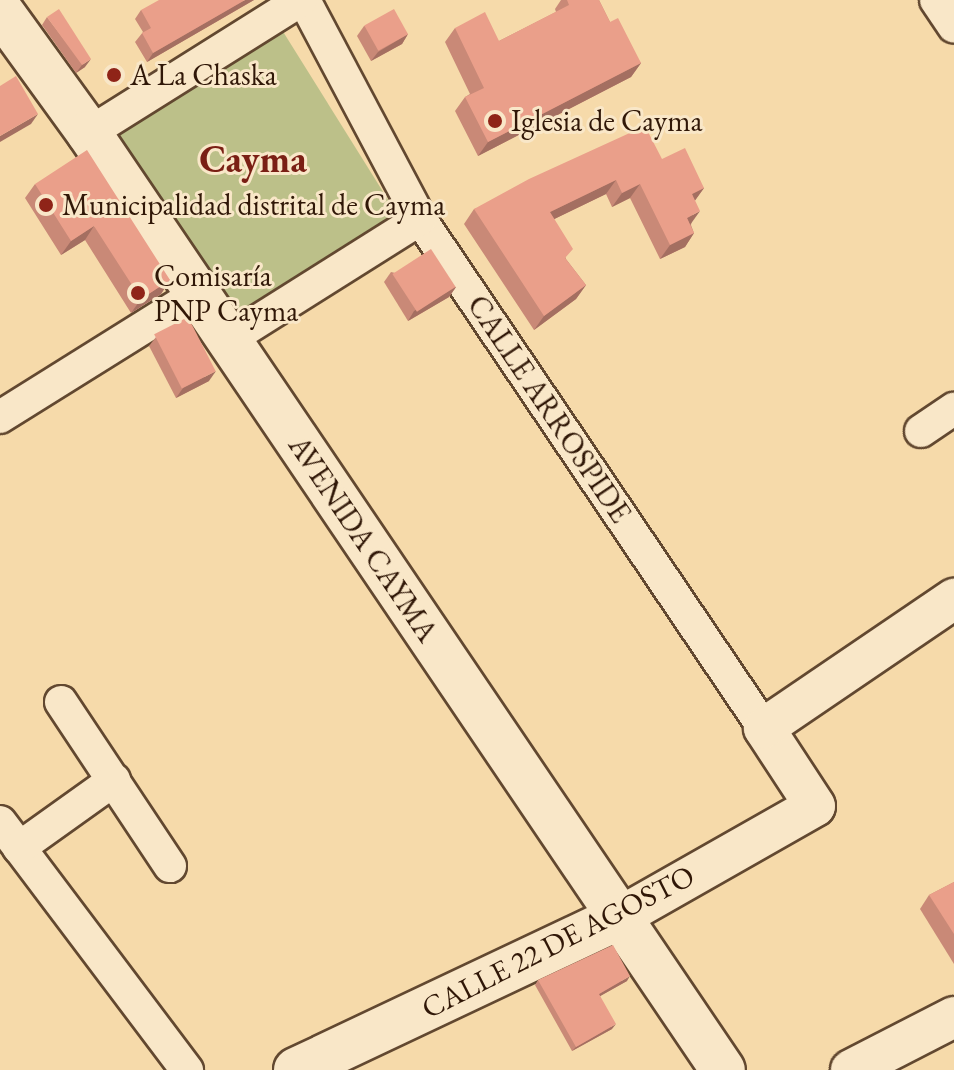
<!DOCTYPE html>
<meta charset="utf-8">
<style>
body{margin:0}
#map{position:relative;width:954px;height:1070px;overflow:hidden;background:#f6daaa;font-family:"EB Garamond",serif}
div>[style]{position:absolute}
[style*='--x']{left:calc(var(--x)*1px);top:calc(var(--y)*1px);width:calc(var(--w)*1px);rotate:calc(var(--a)*1deg)}
.green>*{inset:0;background:#bcc089;transform-origin:0 0}
.roads{filter:drop-shadow(2px 0 #624830) drop-shadow(-2px 0 #624830) drop-shadow(0 2px #624830) drop-shadow(0 -2px #624830)}
.minor>*{height:32px;margin:-16px;padding:0 16px;transform-origin:16px;border-radius:16px;background:#f9e7c8}
.tertiary>*{height:40px;margin:-20px;padding:0 20px;transform-origin:20px;border-radius:20px;background:#f9e7c8}
.secondary>*{height:44px;margin:-22px;padding:0 22px;transform-origin:22px;border-radius:22px;background:#f9e7c8}
.wall>*{inset:0;background:#c98977}
.shaded-wall>*{inset:0;background:#a46f61}
.building>*{inset:0;background:#ea9f8a;transform-origin:0 0}
.dots>*{width:22px;height:22px;translate:-50% -50%;box-sizing:border-box;border:4px solid #f9e7c8;border-radius:50%}
span{translate:-50% -50%;white-space:nowrap;text-align:center;line-height:1.15;-webkit-text-stroke:6px #f9e7c8;paint-order:stroke}
.poi-label{font-size:30px;color:#301707}
.left{translate:0 -50%;text-align:left}
.street-label{font-size:30px;color:#301707}
.district-label{font-size:38px;color:#7a1f14;font-weight:700}
</style>
<div id="map">
<div class="green">
<div style="left:282px;top:30px;width:216px;height:198px;rotate:58deg"></div>
</div>
<div class="roads">
<div class="minor">
<div style="--x:304;--y:0;--w:248;--a:62.1"></div>
<div style="--x:420;--y:219;--w:614;--a:55.95"></div>
<div style="--x:936;--y:0;--w:32;--a:56"></div>
<div style="--x:89;--y:133;--w:250;--a:-32.1"></div>
<div style="--x:228;--y:340;--w:227;--a:-32.2"></div>
<div style="--x:0;--y:417;--w:232;--a:-32"></div>
<div style="--x:921;--y:431;--w:40;--a:-34"></div>
<div style="--x:61;--y:702;--w:197;--a:56.4"></div>
<div style="--x:0;--y:822;--w:311;--a:53"></div>
<div style="--x:19;--y:848;--w:117;--a:-35.6"></div>
</div>
<div class="tertiary">
<div style="--x:620;--y:917;--w:224;--a:-29.6"></div>
<div style="--x:815;--y:806;--w:93;--a:-123.2"></div>
<div style="--x:764;--y:728;--w:230;--a:-34.2"></div>
<div style="--x:851;--y:1070;--w:116;--a:-27.2"></div>
</div>
<div class="secondary">
<div style="--x:0;--y:10;--w:152;--a:54.1"></div>
<div style="--x:89;--y:133;--w:1131;--a:55.92"></div>
<div style="--x:296;--y:1070;--w:358;--a:-25.3"></div>
</div>
</div>
<div class="wall">
<div style="clip-path:polygon(254px 0,147px 62px,135px 42px,143px 32px,135px 19px,141px 10px)"></div>
<div style="clip-path:polygon(561px 0,599px 0,610px 22px,641px 63px,631px 77px,478px 156px,455px 111px,465px 97px,470px 94px,445px 42px,455px 28px,499px 41px,556px 12px,555px 9px)"></div>
<div style="clip-path:polygon(47px 17px,85px 67px,76px 73px,42px 25px)"></div>
<div style="clip-path:polygon(364px 26px,408px 34px,402px 44px,371px 61px,357px 36px)"></div>
<div style="clip-path:polygon(662px 159px,704px 188px,695px 200px,691px 225px,694px 233px,685px 247px,660px 259px,630px 198px,612px 207px,606px 194px,554px 219px,566px 259px,586px 285px,576px 299px,534px 330px,464px 224px,474px 209px)"></div>
<div style="clip-path:polygon(35px 184px,170px 280px,161px 294px,131px 313px,85px 240px,61px 255px,25px 198px)"></div>
<div style="clip-path:polygon(391px 272px,456px 287px,449px 297px,408px 321px,384px 282px)"></div>
<div style="clip-path:polygon(156px 337px,209px 381px,176px 398px,149px 346px)"></div>
<div style="clip-path:polygon(954px 882px,954px 964px,920px 909px,929px 895px)"></div>
<div style="clip-path:polygon(538px 980px,627px 981px,600px 996px,612px 1029px,572px 1051px,535px 985px)"></div>
</div>
<div class="shaded-wall">
<div style="clip-path:polygon(245px 0,254px 0,147px 62px,153px 53px)"></div>
<div style="clip-path:polygon(408px 34px,402px 44px,371px 61px,378px 52px)"></div>
<div style="clip-path:polygon(91px 59px,85px 67px,76px 73px,82px 65px)"></div>
<div style="clip-path:polygon(641px 63px,631px 77px,478px 156px,488px 142px)"></div>
<div style="clip-path:polygon(38px 114px,31px 124px,0 142px,0 136px)"></div>
<div style="clip-path:polygon(616px 180px,606px 194px,540px 226px,550px 212px)"></div>
<div style="clip-path:polygon(640px 184px,630px 198px,612px 207px,622px 193px)"></div>
<div style="clip-path:polygon(704px 188px,694px 202px,692px 194px)"></div>
<div style="clip-path:polygon(700px 211px,690px 225px,687px 218px)"></div>
<div style="clip-path:polygon(94px 226px,85px 240px,61px 255px,71px 241px)"></div>
<div style="clip-path:polygon(694px 233px,685px 247px,660px 259px,670px 245px)"></div>
<div style="clip-path:polygon(170px 280px,161px 294px,131px 313px,141px 299px)"></div>
<div style="clip-path:polygon(586px 285px,576px 299px,534px 330px,544px 316px)"></div>
<div style="clip-path:polygon(456px 287px,449px 297px,408px 321px,414px 311px)"></div>
<div style="clip-path:polygon(216px 371px,209px 381px,176px 398px,183px 388px)"></div>
<div style="clip-path:polygon(630px 976px,627px 981px,595px 999px,599px 994px)"></div>
<div style="clip-path:polygon(616px 1024px,612px 1029px,572px 1051px,576px 1047px)"></div>
</div>
<div class="building">
<div style="clip-path:polygon(159px 0,245px 0,153px 53px,142px 33px,151px 28px,141px 10px)"></div>
<div style="clip-path:polygon(567px 0,599px 0,610px 22px,618px 18px,641px 63px,488px 142px,465px 97px,484px 88px,455px 28px,485px 12px,499px 41px,569px 5px)"></div>
<div style="clip-path:polygon(59px 9px,91px 59px,82px 65px,47px 17px)"></div>
<div style="left:394px;top:9px;width:29px;height:34px;rotate:61deg"></div>
<div style="clip-path:polygon(16px 76px,38px 114px,0 136px,0 86px)"></div>
<div style="clip-path:polygon(645px 126px,662px 159px,685px 148px,704px 188px,692px 194px,700px 211px,687px 218px,694px 233px,670px 245px,640px 184px,622px 193px,616px 180px,550px 212px,573px 249px,565px 258px,586px 285px,544px 316px,474px 209px,529px 179px)"></div>
<div style="clip-path:polygon(87px 150px,170px 280px,141px 299px,94px 226px,71px 241px,35px 184px)"></div>
<div style="left:431px;top:249px;width:45px;height:46px;rotate:57deg"></div>
<div style="left:188px;top:317px;width:61px;height:38px;rotate:63deg"></div>
<div style="clip-path:polygon(954px 882px,954px 934px,929px 895px)"></div>
<div style="clip-path:polygon(613px 945px,630px 976px,599px 994px,616px 1024px,576px 1047px,538px 980px)"></div>
</div>
<div class="dots">
<div style="left:114px;top:75px;background:#8f2418"></div>
<div style="left:495px;top:121px;background:#8f2418"></div>
<div style="left:46px;top:205px;background:#8f2418"></div>
<div style="left:138px;top:293px;background:#8f2418"></div>
</div>
<div class="poi-label">
<span class="left" style="left:130px;top:75px">A La Chaska</span>
<span class="left" style="left:511px;top:121px">Iglesia de Cayma</span>
<span class="left" style="left:62px;top:205px">Municipalidad distrital de Cayma</span>
<span class="left" style="left:154px;top:293px">Comisaría<br>PNP Cayma</span>
</div>
<div class="street-label">
<span style="left:549px;top:409px;rotate:56deg">CALLE ARROSPIDE</span>
<span style="left:363px;top:539px;rotate:56deg">AVENIDA CAYMA</span>
<span style="left:558px;top:942px;rotate:-27deg">CALLE 22 DE AGOSTO</span>
</div>
<div class="district-label">
<span style="left:253px;top:159px">Cayma</span>
</div>
</div>
